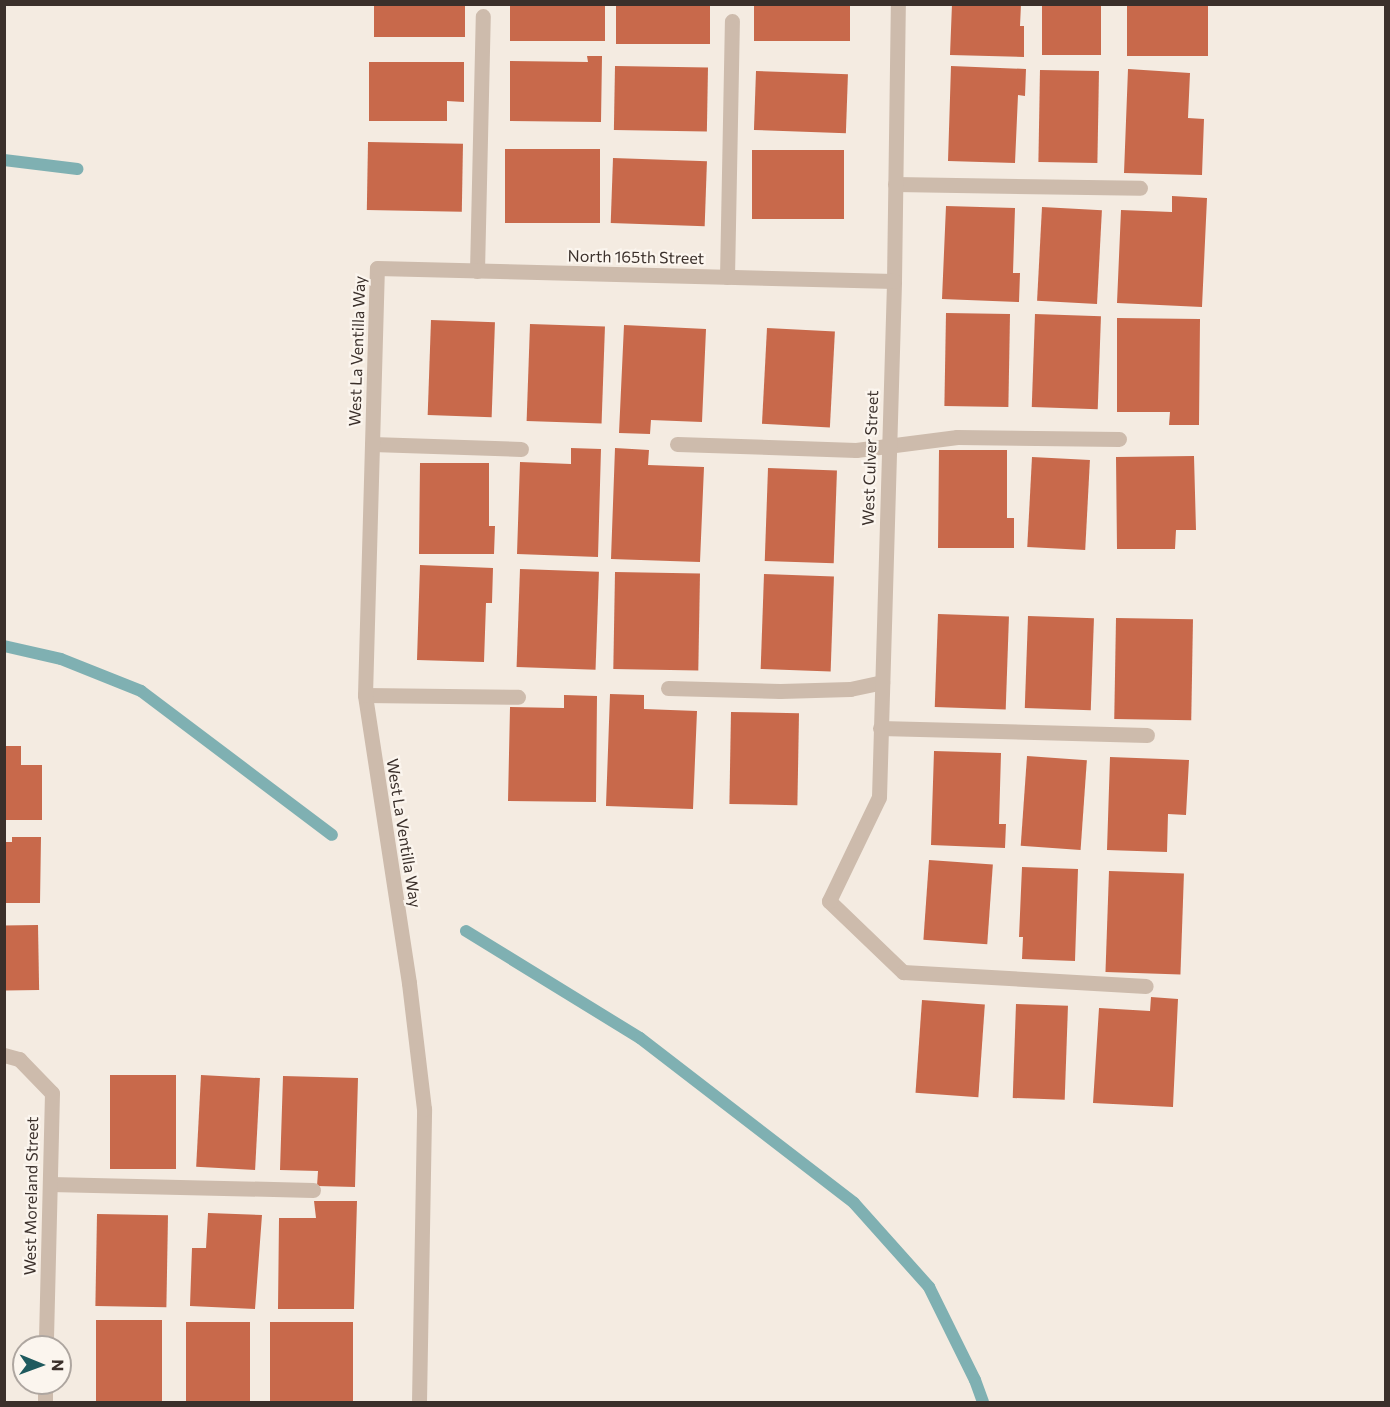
<!DOCTYPE html>
<style>
body{margin:0}
#map{position:relative;width:1390px;height:1407px;overflow:hidden;background:#f4ebe1;font-family:Commissioner,sans-serif}
div>[style]{position:absolute}
[style*='--x']{left:calc(var(--x)*1px);top:calc(var(--y)*1px);width:calc(var(--w)*1px);rotate:calc(var(--a)*1deg)}
.stream>*{height:12px;margin:-6px;padding:0 6px;transform-origin:6px;border-radius:6px;background:#7fb0b2}
.building>*{inset:0;background:#c8694b;transform-origin:0 0}
.lane>*{height:15px;margin:-7.5px;padding:0 7.5px;transform-origin:7.5px;border-radius:7.5px;background:#cdbbac}
.street>*{height:15px;margin:-7.5px;padding:0 7.5px;transform-origin:7.5px;border-radius:7.5px;background:#cdbbac}
span{translate:-50% -50%;white-space:nowrap;text-align:center;line-height:1.15;-webkit-text-stroke:4.5px #fbf5ee;paint-order:stroke}
.street-label{font-size:16px;color:#3b302b}
.frame{position:absolute;inset:0;border:6px solid #3b302b;pointer-events:none}
.north{position:absolute;left:12px;top:1335px;width:60px;height:60px;box-sizing:border-box;background:#fbf5ee;border:2px solid #aea6a0;border-radius:50%;rotate:91deg;font-size:16px;font-weight:700;line-height:24px;text-align:center;color:#3b302b}
.north::after{content:'';display:block;margin:auto;width:21px;height:27px;background:#1f5a5e;clip-path:polygon(50% 0,100% 100%,50% 72%,0 100%)}
</style>
<div id="map">
<div class="stream">
<div style="--x:4;--y:160;--w:74;--a:7"></div>
<div style="--x:4;--y:646;--w:58;--a:12.8"></div>
<div style="--x:61;--y:659;--w:86;--a:21.8"></div>
<div style="--x:141;--y:691;--w:239;--a:37"></div>
<div style="--x:466;--y:931;--w:204;--a:31.6"></div>
<div style="--x:640;--y:1038;--w:270;--a:37.6"></div>
<div style="--x:854;--y:1203;--w:113;--a:48.2"></div>
<div style="--x:929;--y:1287;--w:104;--a:63.7"></div>
<div style="--x:975;--y:1380;--w:23;--a:70"></div>
</div>
<div class="building">
<div style="left:374px;top:4px;width:91px;height:33px"></div>
<div style="left:510px;top:4px;width:95px;height:37px"></div>
<div style="left:616px;top:4px;width:94px;height:40px"></div>
<div style="left:754px;top:4px;width:96px;height:37px"></div>
<div style="clip-path:polygon(952px 4px,1021px 4px,1020px 26px,1024px 26px,1024px 57px,950px 55px)"></div>
<div style="left:1042px;top:4px;width:59px;height:51px"></div>
<div style="left:1127px;top:4px;width:81px;height:52px"></div>
<div style="clip-path:polygon(587px 56px,602px 56px,601px 122px,510px 121px,510px 61px,588px 62px)"></div>
<div style="clip-path:polygon(369px 62px,464px 62px,464px 102px,447px 101px,447px 121px,369px 121px)"></div>
<div style="left:615px;top:66px;width:93px;height:64px;rotate:1deg"></div>
<div style="clip-path:polygon(951px 66px,1026px 69px,1025px 96px,1018px 95px,1015px 163px,948px 161px)"></div>
<div style="clip-path:polygon(1128px 69px,1190px 73px,1188px 118px,1204px 119px,1202px 175px,1124px 173px)"></div>
<div style="left:1040px;top:70px;width:59px;height:92px;rotate:1deg"></div>
<div style="left:756px;top:71px;width:92px;height:59px;rotate:2deg"></div>
<div style="left:368px;top:142px;width:95px;height:68px;rotate:1deg"></div>
<div style="left:505px;top:149px;width:95px;height:74px"></div>
<div style="left:752px;top:150px;width:92px;height:69px"></div>
<div style="left:613px;top:158px;width:94px;height:65px;rotate:2deg"></div>
<div style="clip-path:polygon(1172px 196px,1207px 198px,1202px 307px,1117px 303px,1121px 210px,1172px 212px)"></div>
<div style="clip-path:polygon(946px 206px,1015px 208px,1013px 273px,1020px 273px,1019px 302px,942px 299px)"></div>
<div style="left:1042px;top:207px;width:60px;height:94px;rotate:3deg"></div>
<div style="left:946px;top:313px;width:64px;height:93px;rotate:1deg"></div>
<div style="left:1035px;top:314px;width:66px;height:93px;rotate:2deg"></div>
<div style="clip-path:polygon(1117px 318px,1200px 319px,1199px 425px,1169px 425px,1170px 412px,1117px 412px)"></div>
<div style="left:431px;top:320px;width:64px;height:95px;rotate:2deg"></div>
<div style="left:530px;top:324px;width:75px;height:97px;rotate:2deg"></div>
<div style="clip-path:polygon(624px 325px,706px 329px,702px 422px,651px 420px,650px 434px,619px 433px)"></div>
<div style="left:767px;top:328px;width:68px;height:96px;rotate:3deg"></div>
<div style="clip-path:polygon(571px 448px,601px 449px,598px 557px,517px 554px,520px 462px,571px 464px)"></div>
<div style="clip-path:polygon(615px 448px,649px 450px,648px 465px,704px 467px,700px 562px,611px 559px)"></div>
<div style="clip-path:polygon(939px 450px,1007px 450px,1007px 518px,1014px 518px,1014px 548px,938px 548px)"></div>
<div style="clip-path:polygon(1194px 456px,1196px 530px,1176px 530px,1175px 549px,1117px 549px,1116px 457px)"></div>
<div style="left:1032px;top:457px;width:58px;height:90px;rotate:3deg"></div>
<div style="clip-path:polygon(420px 463px,489px 463px,489px 526px,495px 526px,494px 554px,419px 554px)"></div>
<div style="left:768px;top:468px;width:69px;height:93px;rotate:2deg"></div>
<div style="clip-path:polygon(420px 565px,493px 568px,492px 603px,486px 603px,484px 662px,417px 660px)"></div>
<div style="left:520px;top:569px;width:79px;height:98px;rotate:2deg"></div>
<div style="left:615px;top:572px;width:85px;height:97px;rotate:1deg"></div>
<div style="left:764px;top:574px;width:70px;height:95px;rotate:2deg"></div>
<div style="left:938px;top:614px;width:71px;height:93px;rotate:2deg"></div>
<div style="left:1028px;top:616px;width:66px;height:92px;rotate:2deg"></div>
<div style="left:1116px;top:618px;width:77px;height:101px;rotate:1deg"></div>
<div style="clip-path:polygon(610px 694px,644px 695px,644px 709px,697px 711px,693px 809px,606px 806px)"></div>
<div style="clip-path:polygon(564px 695px,597px 696px,596px 802px,508px 801px,510px 707px,564px 708px)"></div>
<div style="left:731px;top:712px;width:68px;height:92px;rotate:1deg"></div>
<div style="clip-path:polygon(5px 746px,21px 746px,21px 765px,42px 765px,42px 820px,5px 820px)"></div>
<div style="clip-path:polygon(934px 751px,1001px 753px,999px 824px,1006px 824px,1005px 848px,931px 845px)"></div>
<div style="left:1027px;top:756px;width:60px;height:90px;rotate:4deg"></div>
<div style="clip-path:polygon(1110px 757px,1189px 760px,1186px 815px,1168px 814px,1167px 852px,1107px 850px)"></div>
<div style="clip-path:polygon(12px 837px,41px 837px,40px 903px,4px 903px,4px 842px,12px 842px)"></div>
<div style="left:929px;top:860px;width:64px;height:80px;rotate:4deg"></div>
<div style="clip-path:polygon(1022px 867px,1078px 869px,1075px 961px,1022px 959px,1023px 937px,1019px 937px)"></div>
<div style="left:1109px;top:871px;width:75px;height:101px;rotate:2deg"></div>
<div style="left:38px;top:925px;width:65px;height:34px;rotate:89deg"></div>
<div style="clip-path:polygon(1151px 997px,1178px 999px,1173px 1107px,1093px 1103px,1099px 1008px,1150px 1011px)"></div>
<div style="left:922px;top:1000px;width:63px;height:93px;rotate:4deg"></div>
<div style="left:1016px;top:1004px;width:52px;height:94px;rotate:2deg"></div>
<div style="left:110px;top:1075px;width:66px;height:94px"></div>
<div style="left:201px;top:1075px;width:59px;height:92px;rotate:3deg"></div>
<div style="clip-path:polygon(283px 1076px,358px 1078px,355px 1187px,317px 1186px,318px 1171px,280px 1170px)"></div>
<div style="clip-path:polygon(314px 1201px,357px 1201px,354px 1309px,278px 1309px,279px 1218px,316px 1218px)"></div>
<div style="clip-path:polygon(208px 1213px,262px 1215px,255px 1309px,190px 1306px,192px 1248px,206px 1248px)"></div>
<div style="left:97px;top:1214px;width:71px;height:92px;rotate:1deg"></div>
<div style="left:96px;top:1320px;width:66px;height:82px"></div>
<div style="left:186px;top:1322px;width:64px;height:80px"></div>
<div style="left:353px;top:1322px;width:80px;height:83px;rotate:90deg"></div>
</div>
<div class="lane">
<div style="--x:895;--y:184;--w:245;--a:0.9"></div>
<div style="--x:477;--y:271;--w:255;--a:-88.7"></div>
<div style="--x:727;--y:277;--w:256;--a:-88.9"></div>
<div style="--x:372;--y:444;--w:149;--a:1.9"></div>
<div style="--x:677;--y:444;--w:179;--a:1.9"></div>
<div style="--x:856;--y:450;--w:102;--a:-7.3"></div>
<div style="--x:957;--y:437;--w:162;--a:0.7"></div>
<div style="--x:668;--y:688;--w:112;--a:1.5"></div>
<div style="--x:780;--y:691;--w:70;--a:-1.6"></div>
<div style="--x:850;--y:689;--w:33;--a:-12"></div>
<div style="--x:365;--y:695;--w:153;--a:0.7"></div>
<div style="--x:880;--y:728;--w:267;--a:1.5"></div>
<div style="--x:829;--y:901;--w:103;--a:43.8"></div>
<div style="--x:903;--y:972;--w:243;--a:3.3"></div>
<div style="--x:50;--y:1184;--w:263;--a:1.3"></div>
</div>
<div class="street">
<div style="--x:829;--y:901;--w:115;--a:-64.3"></div>
<div style="--x:879;--y:797;--w:516;--a:-88.33"></div>
<div style="--x:894;--y:281;--w:277;--a:-89.2"></div>
<div style="--x:4;--y:1055;--w:16;--a:15"></div>
<div style="--x:19;--y:1059;--w:47;--a:45.9"></div>
<div style="--x:52;--y:1093;--w:254;--a:91.4"></div>
<div style="--x:45;--y:1402;--w:19;--a:-90"></div>
<div style="--x:419;--y:1402;--w:293;--a:-89"></div>
<div style="--x:424;--y:1109;--w:127;--a:-96.8"></div>
<div style="--x:409;--y:983;--w:291;--a:-98.7"></div>
<div style="--x:365;--y:695;--w:427;--a:-88.4"></div>
<div style="--x:377;--y:268;--w:517;--a:1.44"></div>
</div>
<div class="street-label">
<span style="left:636px;top:257px;rotate:1deg">North 165th Street</span>
<span style="left:357px;top:351px;rotate:-88deg">West La Ventilla Way</span>
<span style="left:870px;top:458px;rotate:-88deg">West Culver Street</span>
<span style="left:404px;top:833px;rotate:81deg">West La Ventilla Way</span>
<span style="left:31px;top:1196px;rotate:-89deg">West Moreland Street</span>
</div>
<div class="frame"></div>
<div class="north">N</div>
</div>
